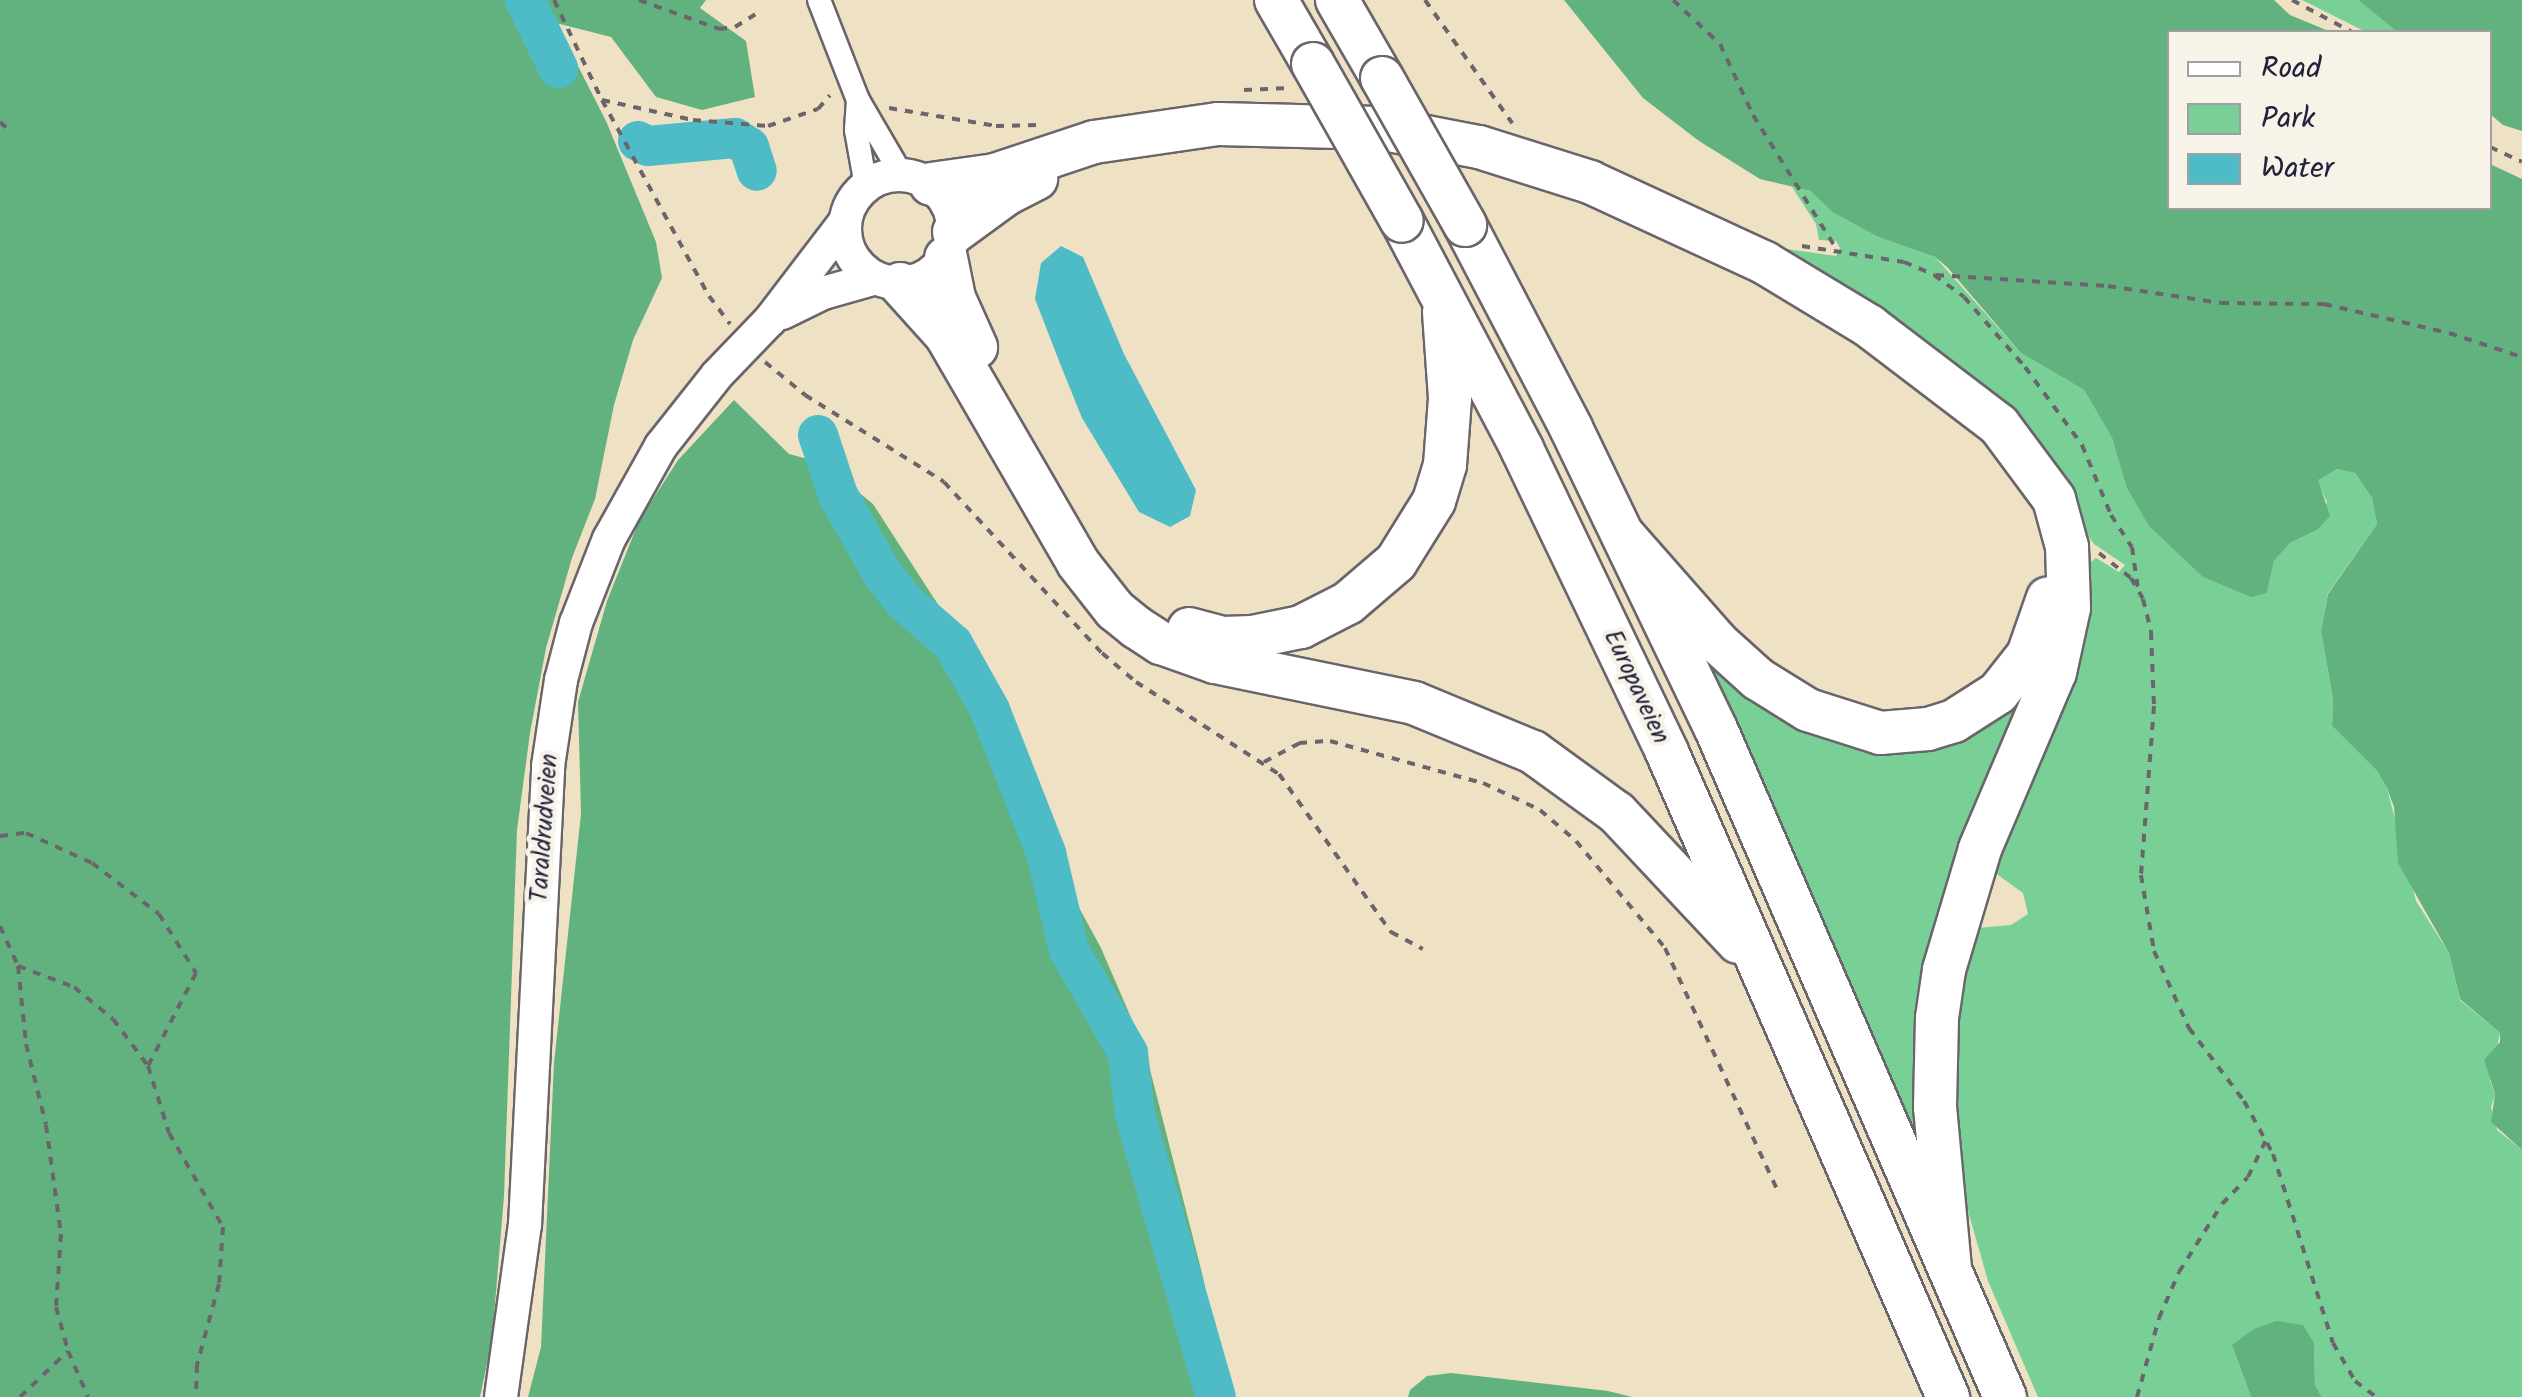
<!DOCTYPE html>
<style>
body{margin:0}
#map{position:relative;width:2522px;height:1397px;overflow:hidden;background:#efe1c4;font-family:Kalam,sans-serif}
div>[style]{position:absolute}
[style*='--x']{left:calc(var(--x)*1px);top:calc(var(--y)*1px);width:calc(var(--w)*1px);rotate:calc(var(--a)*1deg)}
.green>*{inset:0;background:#78d096}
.forest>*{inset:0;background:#62b27f}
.water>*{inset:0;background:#4ebcc6}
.river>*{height:40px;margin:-20px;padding:0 20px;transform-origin:20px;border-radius:20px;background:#4ebcc6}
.path>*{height:4px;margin-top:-2px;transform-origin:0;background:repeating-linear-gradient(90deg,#6a656b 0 8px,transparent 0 16px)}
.roads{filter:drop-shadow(2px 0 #6a656b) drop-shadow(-2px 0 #6a656b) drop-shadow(0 2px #6a656b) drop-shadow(0 -2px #6a656b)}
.street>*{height:22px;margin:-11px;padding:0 11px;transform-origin:11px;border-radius:11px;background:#fff}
.secondary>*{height:32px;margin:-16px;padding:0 16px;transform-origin:16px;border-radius:16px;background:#fff}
.secondary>.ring{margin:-16px;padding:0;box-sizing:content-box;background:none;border:32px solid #fff;border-radius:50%}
.highway>*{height:42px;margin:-21px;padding:0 21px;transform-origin:21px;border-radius:21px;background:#fff}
.bridges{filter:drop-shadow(2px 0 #6a656b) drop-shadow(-2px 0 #6a656b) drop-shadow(0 2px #6a656b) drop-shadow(0 -2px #6a656b)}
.highway-bridge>*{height:42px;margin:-21px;padding:0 21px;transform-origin:21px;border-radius:21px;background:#fff}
span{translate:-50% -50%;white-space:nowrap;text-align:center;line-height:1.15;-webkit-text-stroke:9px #f7f3e8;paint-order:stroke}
.street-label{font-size:25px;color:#22223b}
.legend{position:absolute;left:2167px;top:30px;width:325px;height:180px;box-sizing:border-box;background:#f7f3e8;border:2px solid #a29fa3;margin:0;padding:12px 18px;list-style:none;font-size:30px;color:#22223b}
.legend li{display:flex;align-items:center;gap:20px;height:50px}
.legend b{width:50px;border:2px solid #a29fa3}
</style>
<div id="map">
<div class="green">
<div style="clip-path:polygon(2302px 0,2358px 0,2397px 32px,2366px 32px)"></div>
<div style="clip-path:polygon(1792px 187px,1812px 191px,1832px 212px,1878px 237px,1935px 257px,2021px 353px,2084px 390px,2112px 438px,2126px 486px,2203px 577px,2251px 596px,2267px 593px,2274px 561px,2290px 543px,2317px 530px,2327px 502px,2317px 481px,2325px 472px,2338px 469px,2355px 473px,2372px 498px,2377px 524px,2328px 593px,2321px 631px,2333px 699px,2332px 726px,2377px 771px,2387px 788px,2416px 901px,2449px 953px,2460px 1000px,2500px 1033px,2490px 1080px,2495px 1095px,2491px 1107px,2497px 1130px,2522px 1150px,2522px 1397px,2322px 1397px,2315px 1385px,2314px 1343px,2232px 1345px,2251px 1397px,2038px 1397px,1988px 1281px,1955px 1165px,1950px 1005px,1977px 928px,2011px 925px,2028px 914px,2023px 893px,1994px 872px,2086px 566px,2096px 558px,2119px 572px,2125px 565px,2094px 544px,2074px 516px,1776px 257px,1787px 249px,1836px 256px,1840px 248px,1836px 241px,1819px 240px,1816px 224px)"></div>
<div style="clip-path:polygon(1699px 639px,1879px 742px,2034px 666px,1987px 810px,1922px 1151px)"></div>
</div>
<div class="forest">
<div style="clip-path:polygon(0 0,706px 0,700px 8px,746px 41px,755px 97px,702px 110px,656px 97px,611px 37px,556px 23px,606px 121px,656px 242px,662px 278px,633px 340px,614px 405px,595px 499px,572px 558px,546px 648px,530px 733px,517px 830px,504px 1196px,492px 1340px,480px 1397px,0 1397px)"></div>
<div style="clip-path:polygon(1564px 0,2274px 0,2290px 15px,2331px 32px,2170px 32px,2170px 208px,2490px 208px,2490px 164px,2522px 179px,2522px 1150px,2491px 1122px,2495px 1094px,2484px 1060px,2500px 1042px,2500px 1033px,2460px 999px,2449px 953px,2398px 863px,2394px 807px,2387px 788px,2377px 771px,2332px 726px,2333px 699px,2321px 631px,2328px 594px,2377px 524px,2372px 498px,2355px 473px,2337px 469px,2318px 480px,2330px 516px,2317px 530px,2290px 543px,2274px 561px,2267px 593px,2251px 597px,2203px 577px,2149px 526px,2126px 486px,2112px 438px,2084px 390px,2021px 353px,1947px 267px,1935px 257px,1878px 237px,1832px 212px,1811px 191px,1760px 179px,1699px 141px,1643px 98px)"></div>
<div style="clip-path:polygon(2358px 0,2522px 0,2522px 131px,2503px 125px,2490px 114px,2490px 32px,2397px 32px)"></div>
<div style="clip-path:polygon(734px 400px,789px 454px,823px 463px,873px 504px,970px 654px,1022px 760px,1065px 882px,1101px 948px,1145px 1050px,1203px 1277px,1223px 1397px,528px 1397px,541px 1347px,554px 1063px,581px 814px,578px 702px,607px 601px,639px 521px,678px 460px)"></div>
<div style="clip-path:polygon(2277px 1321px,2303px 1325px,2314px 1343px,2315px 1385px,2322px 1397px,2251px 1397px,2232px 1345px,2254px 1329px)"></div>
<div style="clip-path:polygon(1451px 1373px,1608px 1391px,1632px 1397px,1408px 1397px,1410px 1390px,1427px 1376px)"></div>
</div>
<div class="water">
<div style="clip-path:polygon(1061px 246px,1083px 257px,1124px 354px,1196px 490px,1190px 516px,1170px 527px,1139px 512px,1082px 418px,1061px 366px,1035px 299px,1041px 263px)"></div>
</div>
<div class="river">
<div style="--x:525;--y:0;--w:76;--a:64.1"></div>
<div style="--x:638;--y:141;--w:11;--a:27"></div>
<div style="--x:648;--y:146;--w:87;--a:-5.3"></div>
<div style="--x:735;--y:138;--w:17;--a:33"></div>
<div style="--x:749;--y:147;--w:25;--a:72"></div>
<div style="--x:818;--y:435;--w:63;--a:71.6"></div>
<div style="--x:838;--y:495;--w:90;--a:60.6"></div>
<div style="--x:882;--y:573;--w:37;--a:52"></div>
<div style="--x:905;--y:602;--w:64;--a:41.2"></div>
<div style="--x:953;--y:644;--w:76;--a:60.7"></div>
<div style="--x:990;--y:710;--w:154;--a:68.6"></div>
<div style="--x:1046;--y:853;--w:100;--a:76.7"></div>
<div style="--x:1069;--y:950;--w:119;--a:60.2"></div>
<div style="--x:1128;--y:1053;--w:62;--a:83.6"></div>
<div style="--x:1135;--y:1115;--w:293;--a:74"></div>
</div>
<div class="path">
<div style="--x:554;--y:0;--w:111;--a:64.4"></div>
<div style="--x:602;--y:100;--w:223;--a:61.4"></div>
<div style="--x:709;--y:296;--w:35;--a:53"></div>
<div style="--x:639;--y:0;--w:85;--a:19.9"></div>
<div style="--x:719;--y:29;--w:16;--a:-7"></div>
<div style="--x:735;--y:27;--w:25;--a:-32"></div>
<div style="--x:1425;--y:0;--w:151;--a:54.7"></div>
<div style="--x:1673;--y:0;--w:64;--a:43.1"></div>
<div style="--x:1720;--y:44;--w:78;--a:65.1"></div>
<div style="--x:1753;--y:115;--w:159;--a:58.1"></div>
<div style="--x:2292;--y:0;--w:68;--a:28.1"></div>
<div style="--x:1244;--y:90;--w:46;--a:-2.5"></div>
<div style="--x:602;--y:100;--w:93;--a:12.4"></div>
<div style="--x:693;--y:120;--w:75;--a:4.6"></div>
<div style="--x:768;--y:126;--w:53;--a:-18.8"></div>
<div style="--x:818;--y:109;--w:18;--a:-49"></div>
<div style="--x:889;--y:108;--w:109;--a:9.5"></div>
<div style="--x:996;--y:126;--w:42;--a:-1.4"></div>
<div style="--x:0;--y:122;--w:12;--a:42"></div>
<div style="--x:2490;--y:147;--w:35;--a:25"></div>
<div style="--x:1802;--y:246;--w:103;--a:8.9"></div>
<div style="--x:1904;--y:262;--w:33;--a:23"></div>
<div style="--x:1934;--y:275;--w:37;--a:36"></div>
<div style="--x:1964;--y:297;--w:93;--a:48.9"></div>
<div style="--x:2025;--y:367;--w:97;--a:53.8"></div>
<div style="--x:2082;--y:445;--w:76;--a:67.5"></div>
<div style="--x:2111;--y:515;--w:38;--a:57"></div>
<div style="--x:2132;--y:547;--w:42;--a:81.9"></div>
<div style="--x:1936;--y:275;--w:172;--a:3.7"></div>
<div style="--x:2108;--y:286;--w:114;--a:8.6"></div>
<div style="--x:2221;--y:303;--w:103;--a:0.6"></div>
<div style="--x:2324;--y:304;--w:128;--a:13.1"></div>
<div style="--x:2449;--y:333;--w:77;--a:18.2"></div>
<div style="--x:765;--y:362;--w:52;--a:39.5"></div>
<div style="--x:805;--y:395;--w:164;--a:32"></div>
<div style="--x:944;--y:482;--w:233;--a:47.3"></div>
<div style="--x:1102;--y:653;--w:45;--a:40.5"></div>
<div style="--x:1136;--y:682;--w:170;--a:32.8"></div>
<div style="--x:1279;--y:774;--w:194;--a:54.7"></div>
<div style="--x:1391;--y:932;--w:36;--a:28"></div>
<div style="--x:2099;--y:553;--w:41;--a:38"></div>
<div style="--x:2131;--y:578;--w:24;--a:60"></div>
<div style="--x:2143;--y:599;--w:34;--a:76"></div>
<div style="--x:2151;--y:632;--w:74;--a:87.7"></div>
<div style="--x:2154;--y:706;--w:169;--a:94.4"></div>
<div style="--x:2141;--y:875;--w:77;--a:80.3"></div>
<div style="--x:2154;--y:951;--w:85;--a:65.6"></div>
<div style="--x:2189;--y:1028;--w:91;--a:53"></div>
<div style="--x:2244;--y:1101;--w:60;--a:61.3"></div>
<div style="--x:2273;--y:1154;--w:198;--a:72.4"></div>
<div style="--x:2333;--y:1343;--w:44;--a:59.9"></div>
<div style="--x:2355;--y:1381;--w:26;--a:37"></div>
<div style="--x:1264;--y:762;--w:40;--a:-28"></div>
<div style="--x:1299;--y:743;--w:31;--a:-4"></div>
<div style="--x:1330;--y:741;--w:159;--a:15.4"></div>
<div style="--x:1483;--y:783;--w:63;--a:25.3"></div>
<div style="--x:1540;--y:810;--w:48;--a:40.7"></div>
<div style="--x:1576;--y:841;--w:139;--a:50.2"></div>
<div style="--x:1665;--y:948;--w:266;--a:65.1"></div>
<div style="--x:0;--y:836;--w:26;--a:-7"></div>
<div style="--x:26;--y:833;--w:72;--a:24.4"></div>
<div style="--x:92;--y:863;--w:84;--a:37.3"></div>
<div style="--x:159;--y:914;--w:70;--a:57.9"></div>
<div style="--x:196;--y:973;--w:105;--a:117.3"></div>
<div style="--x:0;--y:926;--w:44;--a:65.8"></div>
<div style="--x:18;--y:966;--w:78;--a:84.1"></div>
<div style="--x:26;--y:1044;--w:83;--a:76.1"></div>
<div style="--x:46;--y:1125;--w:110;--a:82.2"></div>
<div style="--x:61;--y:1234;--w:73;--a:93.9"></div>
<div style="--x:56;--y:1307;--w:46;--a:74.7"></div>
<div style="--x:68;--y:1351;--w:50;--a:66.5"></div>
<div style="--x:18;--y:966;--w:60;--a:20.6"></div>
<div style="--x:74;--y:987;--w:50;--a:39.4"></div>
<div style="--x:113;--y:1019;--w:59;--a:53.3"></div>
<div style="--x:148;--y:1066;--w:70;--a:72.6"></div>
<div style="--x:169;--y:1133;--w:108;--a:60.1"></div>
<div style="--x:223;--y:1227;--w:57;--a:94"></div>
<div style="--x:219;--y:1284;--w:84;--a:105.2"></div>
<div style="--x:197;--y:1365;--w:32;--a:92"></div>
<div style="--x:20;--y:1397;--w:66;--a:-43.8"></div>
<div style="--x:2137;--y:1397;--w:82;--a:-74.4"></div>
<div style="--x:2159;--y:1318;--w:50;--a:-66.5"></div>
<div style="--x:2179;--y:1272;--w:80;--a:-57.7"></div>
<div style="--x:2222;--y:1204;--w:37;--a:-46"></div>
<div style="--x:2248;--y:1177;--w:41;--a:-64.1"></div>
</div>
<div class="roads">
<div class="street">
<div style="--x:819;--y:0;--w:107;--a:68.7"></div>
<div style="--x:858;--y:100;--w:86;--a:59.8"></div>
<div style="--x:858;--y:100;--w:30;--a:94"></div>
<div style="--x:856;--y:130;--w:57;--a:79.9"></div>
</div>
<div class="secondary">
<div class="ring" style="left:845px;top:175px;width:76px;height:76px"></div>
<div style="--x:782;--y:313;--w:46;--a:-26"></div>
<div style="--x:823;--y:293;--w:55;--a:-15.8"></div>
<div style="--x:501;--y:1397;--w:174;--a:-82.1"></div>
<div style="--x:525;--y:1225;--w:460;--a:-87.1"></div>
<div style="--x:548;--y:766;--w:87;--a:-81.4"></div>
<div style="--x:561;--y:680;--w:59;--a:-75.3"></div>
<div style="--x:576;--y:623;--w:90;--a:-68.6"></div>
<div style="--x:609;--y:539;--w:107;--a:-60.8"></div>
<div style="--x:661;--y:446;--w:90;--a:-51.7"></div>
<div style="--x:717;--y:375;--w:76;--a:-46.1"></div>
<div style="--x:770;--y:320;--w:123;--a:-52.6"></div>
</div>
<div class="highway">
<div style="--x:1276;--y:0;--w:74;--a:60"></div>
<div style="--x:1337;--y:0;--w:90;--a:60"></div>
<div style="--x:931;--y:184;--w:65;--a:-8"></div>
<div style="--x:995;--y:175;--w:104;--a:-18.4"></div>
<div style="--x:1094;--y:142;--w:125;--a:-8.3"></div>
<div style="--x:1218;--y:124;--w:161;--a:1.4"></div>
<div style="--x:1379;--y:128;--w:102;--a:10.8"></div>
<div style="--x:1479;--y:147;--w:116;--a:17.5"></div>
<div style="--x:1590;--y:182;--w:193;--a:24.8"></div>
<div style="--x:1765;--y:263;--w:122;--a:31.2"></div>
<div style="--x:1869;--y:326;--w:163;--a:37.3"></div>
<div style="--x:1999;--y:425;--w:92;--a:53.4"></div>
<div style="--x:2054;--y:499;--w:50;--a:74.8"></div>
<div style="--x:2067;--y:547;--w:61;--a:88.1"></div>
<div style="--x:2069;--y:608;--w:66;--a:102.3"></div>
<div style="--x:2055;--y:672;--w:192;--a:113"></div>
<div style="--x:1980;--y:849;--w:126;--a:106.6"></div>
<div style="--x:1944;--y:970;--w:49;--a:98.3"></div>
<div style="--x:1937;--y:1018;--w:89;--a:91.3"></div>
<div style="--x:1935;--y:1107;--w:163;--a:84.7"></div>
<div style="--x:1402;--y:221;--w:258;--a:62.2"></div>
<div style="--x:1522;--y:449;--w:336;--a:64.4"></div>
<div style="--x:1667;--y:752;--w:704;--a:66.46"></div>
<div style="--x:1465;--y:225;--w:229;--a:62.4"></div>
<div style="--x:1571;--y:428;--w:334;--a:64.3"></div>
<div style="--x:1716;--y:729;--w:728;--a:66.61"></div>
<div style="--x:954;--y:232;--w:64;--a:-36.2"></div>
<div style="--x:1006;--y:194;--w:34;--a:-27"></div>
<div style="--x:946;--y:258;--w:41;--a:78.7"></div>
<div style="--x:954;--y:298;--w:54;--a:65.8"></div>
<div style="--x:900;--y:284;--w:69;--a:48"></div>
<div style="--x:946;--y:335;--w:263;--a:59.9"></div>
<div style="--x:1078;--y:563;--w:60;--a:51.8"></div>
<div style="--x:1115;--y:610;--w:27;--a:39"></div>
<div style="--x:1136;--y:627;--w:30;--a:33"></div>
<div style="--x:1161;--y:643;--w:57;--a:19.4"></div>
<div style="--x:1215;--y:662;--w:203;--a:11.6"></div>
<div style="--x:1414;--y:703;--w:129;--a:22.4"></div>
<div style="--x:1533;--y:752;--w:104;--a:36"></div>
<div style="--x:1617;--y:813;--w:177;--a:46.8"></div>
<div style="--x:1624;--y:536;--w:141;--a:48.7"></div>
<div style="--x:1717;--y:642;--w:55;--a:42.1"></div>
<div style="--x:1758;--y:679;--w:59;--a:31.8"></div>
<div style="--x:1808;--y:710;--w:76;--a:17.7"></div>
<div style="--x:1880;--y:733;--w:48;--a:-4.8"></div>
<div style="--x:1928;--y:729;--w:27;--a:-17"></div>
<div style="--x:1954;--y:721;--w:52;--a:-32.5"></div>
<div style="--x:1998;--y:693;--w:48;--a:-51.7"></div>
<div style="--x:2028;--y:655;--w:60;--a:-70.7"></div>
<div style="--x:1189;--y:629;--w:35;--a:15"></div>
<div style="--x:1223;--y:638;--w:29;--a:-2"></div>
<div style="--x:1252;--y:637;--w:50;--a:-11.5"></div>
<div style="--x:1301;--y:627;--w:53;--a:-27.1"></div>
<div style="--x:1348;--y:603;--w:63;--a:-40.5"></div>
<div style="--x:1396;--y:562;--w:72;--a:-58.1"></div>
<div style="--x:1434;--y:501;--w:38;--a:-73"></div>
<div style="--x:1445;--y:465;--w:67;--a:-85.7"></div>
<div style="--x:1450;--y:398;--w:86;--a:-94"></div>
</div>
</div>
<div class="bridges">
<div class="highway-bridge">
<div style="--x:1313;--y:64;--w:180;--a:60.5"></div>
<div style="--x:1382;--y:78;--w:169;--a:60.5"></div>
</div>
</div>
<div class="street-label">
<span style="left:1636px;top:687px;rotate:65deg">Europaveien</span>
<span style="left:545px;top:828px;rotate:-86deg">Taraldrudveien</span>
</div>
<ul class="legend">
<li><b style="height:12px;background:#fff"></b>Road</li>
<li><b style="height:28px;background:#78d096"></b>Park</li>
<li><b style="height:28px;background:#4ebcc6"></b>Water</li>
</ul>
</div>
